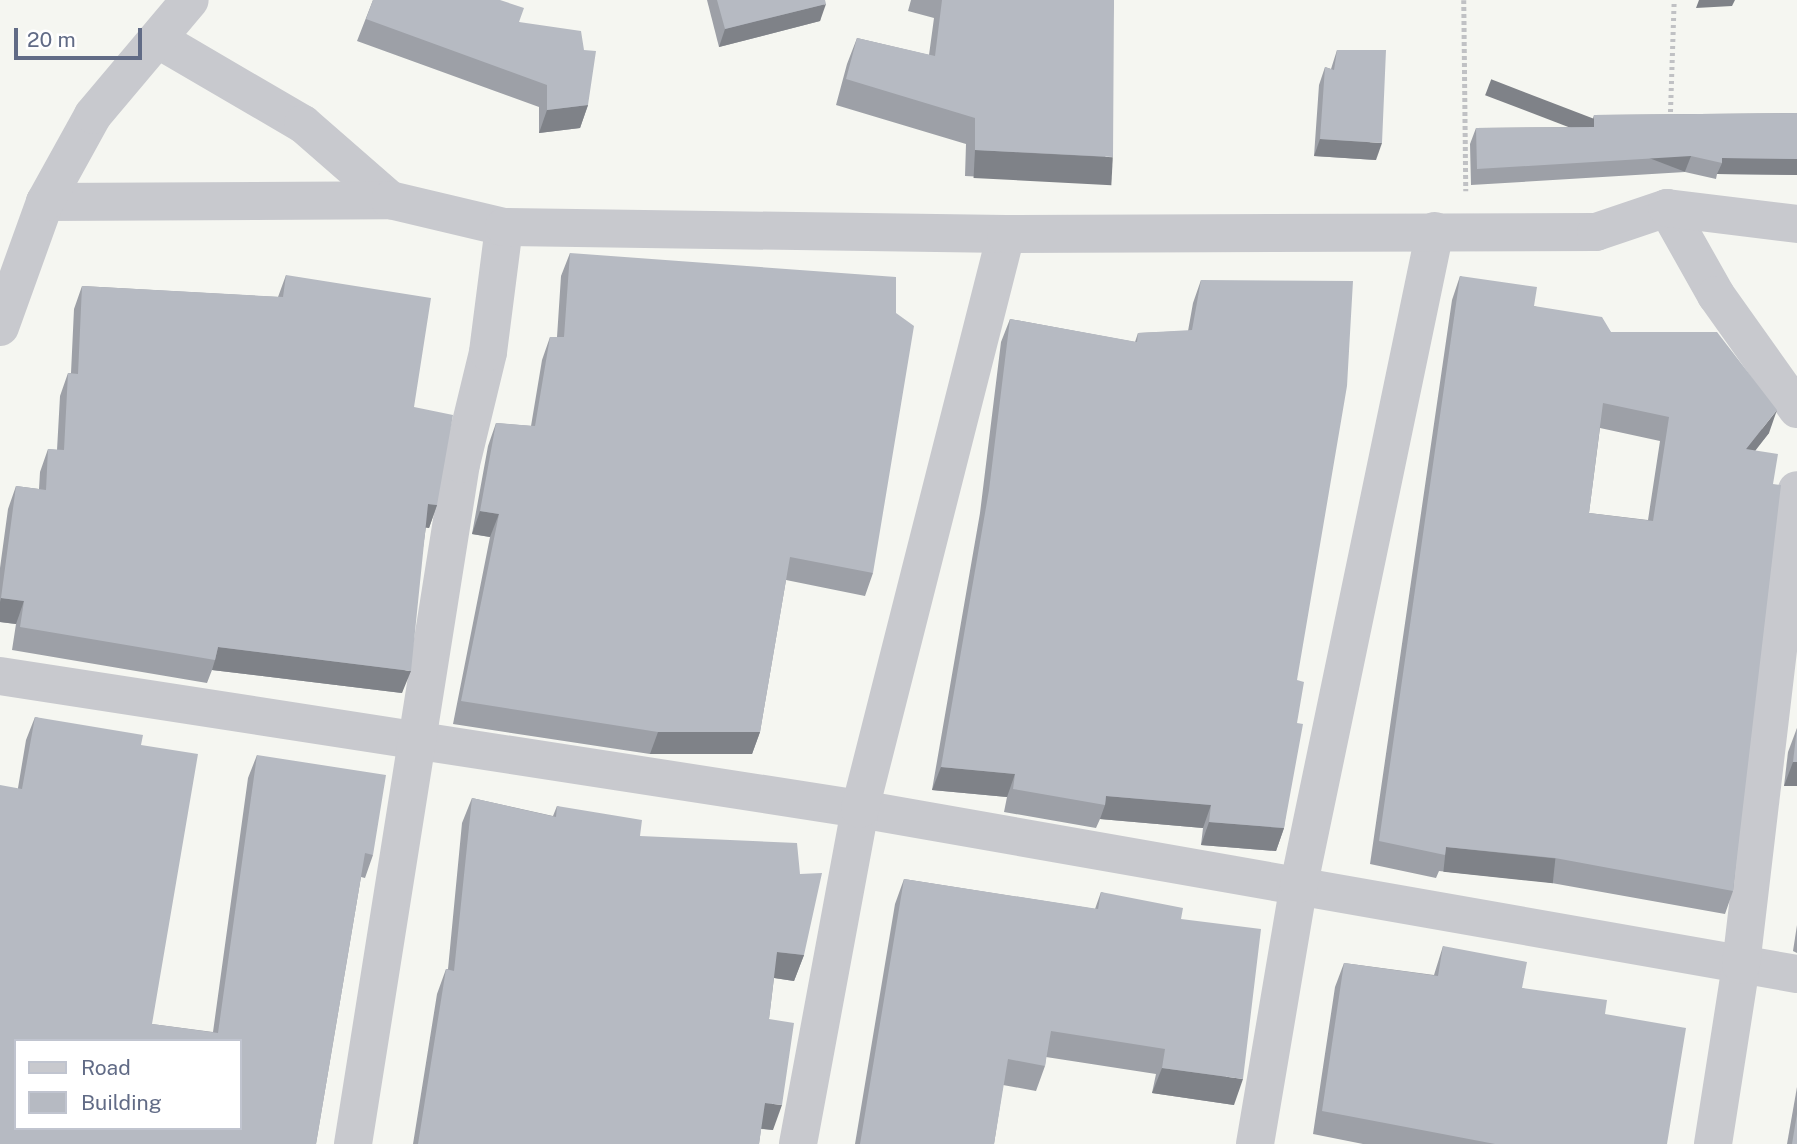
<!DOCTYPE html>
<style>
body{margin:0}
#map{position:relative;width:1797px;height:1144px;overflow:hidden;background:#f5f6f1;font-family:"Public Sans",sans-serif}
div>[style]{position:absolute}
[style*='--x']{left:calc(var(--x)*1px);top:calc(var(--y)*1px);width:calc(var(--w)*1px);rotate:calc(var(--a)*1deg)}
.path>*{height:4.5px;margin-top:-2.25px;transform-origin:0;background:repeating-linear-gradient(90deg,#c0c1c4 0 3.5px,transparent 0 7px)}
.minor>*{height:38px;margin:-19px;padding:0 19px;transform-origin:19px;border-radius:19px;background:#c8c9ce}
.tertiary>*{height:38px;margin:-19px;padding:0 19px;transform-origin:19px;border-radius:19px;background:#c8c9ce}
.wall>*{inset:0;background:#9da0a7}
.shaded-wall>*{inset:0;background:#7f8288;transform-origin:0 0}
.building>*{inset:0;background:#b6bac2}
span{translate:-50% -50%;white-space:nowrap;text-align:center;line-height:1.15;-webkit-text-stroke:7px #fff;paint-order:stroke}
.legend{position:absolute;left:14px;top:1039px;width:228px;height:91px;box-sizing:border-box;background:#fff;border:2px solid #c0c4cf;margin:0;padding:9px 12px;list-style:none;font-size:21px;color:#616b86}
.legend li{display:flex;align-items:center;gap:14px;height:35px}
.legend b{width:35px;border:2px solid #c0c4cf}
.scale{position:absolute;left:14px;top:28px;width:128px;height:32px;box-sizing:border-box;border:4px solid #616b86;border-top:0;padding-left:9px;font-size:21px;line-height:24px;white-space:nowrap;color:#616b86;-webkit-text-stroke:5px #fff;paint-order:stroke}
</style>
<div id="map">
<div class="path">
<div style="--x:1464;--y:0;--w:191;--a:89.4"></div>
<div style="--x:1670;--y:119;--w:119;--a:-88.1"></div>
</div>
<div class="minor">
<div style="--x:1667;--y:208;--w:100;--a:60.6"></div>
<div style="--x:1716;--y:295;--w:140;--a:54.6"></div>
<div style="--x:0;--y:676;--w:870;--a:8.79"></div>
<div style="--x:860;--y:809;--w:951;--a:9.99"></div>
<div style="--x:353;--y:1144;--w:689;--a:-80.98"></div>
<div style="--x:461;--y:464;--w:115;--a:-76.4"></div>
<div style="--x:488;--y:352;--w:126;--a:-82.7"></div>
<div style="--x:798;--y:1144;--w:341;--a:-79.5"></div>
<div style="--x:860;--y:809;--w:593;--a:-75.75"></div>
<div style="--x:1255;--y:1144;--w:264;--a:-80.4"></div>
<div style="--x:1299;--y:884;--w:667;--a:-78.24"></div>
<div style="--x:1713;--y:1144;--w:181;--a:-81.1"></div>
<div style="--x:1741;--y:965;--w:478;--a:-83.3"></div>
</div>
<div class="tertiary">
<div style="--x:159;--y:40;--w:167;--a:30.3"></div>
<div style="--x:303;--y:124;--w:116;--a:41.1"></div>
<div style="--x:45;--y:202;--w:345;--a:-0.3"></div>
<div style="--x:390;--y:200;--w:117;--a:13.3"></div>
<div style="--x:504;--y:227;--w:502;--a:0.8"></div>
<div style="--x:1006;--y:234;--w:590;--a:-0.19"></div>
<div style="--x:1596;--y:232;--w:75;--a:-18.7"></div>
<div style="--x:1667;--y:208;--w:131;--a:7"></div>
<div style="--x:0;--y:327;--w:133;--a:-70.2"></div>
<div style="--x:45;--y:202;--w:99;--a:-61.1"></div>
<div style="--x:93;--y:115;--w:150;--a:-49.9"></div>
</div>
<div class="wall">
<div style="clip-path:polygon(373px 0,519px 22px,588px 105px,580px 128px,539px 133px,539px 107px,357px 41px)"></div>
<div style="clip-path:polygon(707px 0,825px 0,820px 21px,719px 47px)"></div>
<div style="clip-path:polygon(911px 0,1114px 0,1104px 183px,965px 176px,966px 144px,836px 105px,847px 64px,857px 38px,929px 55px,934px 18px,908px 11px)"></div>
<div style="clip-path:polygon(1337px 50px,1376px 160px,1314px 156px,1319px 85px,1325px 67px,1331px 69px)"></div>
<div style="clip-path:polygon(1797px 113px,1797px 175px,1717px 174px,1716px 179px,1685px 172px,1471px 185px,1470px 144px,1476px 128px,1590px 127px,1594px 115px)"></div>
<div style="clip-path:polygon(570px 253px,873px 573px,865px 596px,786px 580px,760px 732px,752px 754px,650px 754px,453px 724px,490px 537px,472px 534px,488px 446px,496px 423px,531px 426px,542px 360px,550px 337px,557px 337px,561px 276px)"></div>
<div style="clip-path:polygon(286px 275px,414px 407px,437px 505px,429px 528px,426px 527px,402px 693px,212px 670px,207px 683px,12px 650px,16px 624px,0 622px,0 568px,8px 509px,16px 486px,39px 489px,40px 472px,48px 449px,57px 450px,60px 396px,68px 373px,71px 373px,74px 309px,82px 286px,278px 297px)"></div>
<div style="clip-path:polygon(evenodd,1460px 276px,1534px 306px,1611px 332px,1769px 433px,1755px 450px,1773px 484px,1733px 891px,1725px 914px,1546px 882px,1439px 871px,1436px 878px,1370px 864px,1452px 300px,1460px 276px,1600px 428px,1660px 441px,1648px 520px,1589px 513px,1600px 428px)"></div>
<div style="clip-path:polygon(1201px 280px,1297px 680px,1297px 723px,1284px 828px,1276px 851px,1201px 845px,1203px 828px,1100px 819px,1096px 828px,1004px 812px,1007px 797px,932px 790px,980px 513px,1001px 342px,1010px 319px,1135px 342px,1138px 333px,1188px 331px,1193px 303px)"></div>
<div style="clip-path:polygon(35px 717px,141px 745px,152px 1024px,213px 1032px,248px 778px,257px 755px,373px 855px,365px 878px,361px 877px,316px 1144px,0 1144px,18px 788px,26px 740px)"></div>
<div style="clip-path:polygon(1797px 728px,1797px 786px,1784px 786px,1788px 752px)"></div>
<div style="clip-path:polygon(472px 798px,553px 816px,557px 806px,640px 836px,804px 955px,794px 981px,774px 978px,769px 1019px,773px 1130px,761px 1129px,759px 1144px,413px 1144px,437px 994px,446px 969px,448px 969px,462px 823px)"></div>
<div style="clip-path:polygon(904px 879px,1095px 909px,1101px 892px,1181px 919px,1234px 1105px,1152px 1093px,1156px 1074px,1046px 1057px,1045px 1066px,1036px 1091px,1003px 1085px,994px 1144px,855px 1144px,895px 904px)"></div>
<div style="clip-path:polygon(1797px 925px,1797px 953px,1793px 951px)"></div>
<div style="clip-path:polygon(1443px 946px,1522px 988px,1605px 1014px,1667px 1144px,1363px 1144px,1313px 1134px,1335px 987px,1344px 963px,1434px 975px)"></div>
<div style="clip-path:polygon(1797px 1087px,1797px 1144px,1787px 1144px)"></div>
</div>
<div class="shaded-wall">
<div style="clip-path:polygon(1699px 0,1735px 0,1732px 6px,1696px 8px)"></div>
<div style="clip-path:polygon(826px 4px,820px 21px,719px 47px,725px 29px)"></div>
<div style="clip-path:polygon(588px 105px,580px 128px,539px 133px,547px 110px)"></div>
<div style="clip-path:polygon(1320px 139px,1382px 143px,1376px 160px,1314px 156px)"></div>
<div style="left:975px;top:150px;width:138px;height:28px;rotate:3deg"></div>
<div style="left:1691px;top:156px;width:17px;height:214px;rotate:111deg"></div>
<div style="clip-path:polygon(1722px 158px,1797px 159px,1797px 175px,1717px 174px,1722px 163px)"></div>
<div style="clip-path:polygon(1777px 410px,1769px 433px,1738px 473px,1746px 449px)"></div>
<div style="clip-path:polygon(428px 504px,437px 505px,429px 528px,420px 527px)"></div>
<div style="clip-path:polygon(480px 511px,499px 514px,490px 537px,472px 534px)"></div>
<div style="clip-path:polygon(1px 598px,24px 601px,16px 624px,0 622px,0 602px)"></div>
<div style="clip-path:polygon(218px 647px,411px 671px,402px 693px,212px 670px,215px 660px)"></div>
<div style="clip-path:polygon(658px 732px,760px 732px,752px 754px,650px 754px)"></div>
<div style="clip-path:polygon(1793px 762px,1797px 762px,1797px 786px,1784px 786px)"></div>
<div style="clip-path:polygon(941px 767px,1015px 774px,1007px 797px,932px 790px)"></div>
<div style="clip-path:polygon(1106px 796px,1211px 805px,1203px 828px,1100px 819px,1105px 805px)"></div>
<div style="clip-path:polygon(1209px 822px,1284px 828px,1276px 851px,1201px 845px)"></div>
<div style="left:1446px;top:847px;width:110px;height:25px;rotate:6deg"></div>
<div style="clip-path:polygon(777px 952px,804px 955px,794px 981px,768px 977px)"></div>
<div style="clip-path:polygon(1162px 1068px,1243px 1079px,1234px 1105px,1152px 1093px)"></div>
<div style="clip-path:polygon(765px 1103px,782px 1105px,773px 1130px,756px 1128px)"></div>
</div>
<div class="building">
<div style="clip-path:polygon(373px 0,500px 0,524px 8px,519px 22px,581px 31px,584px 50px,596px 51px,588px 105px,547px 110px,547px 85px,366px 19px)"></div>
<div style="clip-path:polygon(717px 0,825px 0,826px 4px,725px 29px)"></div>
<div style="clip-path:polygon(942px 0,1114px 0,1113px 157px,975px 150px,975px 118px,846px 79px,857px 38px,935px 56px)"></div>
<div style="clip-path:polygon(1337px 50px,1386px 50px,1382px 143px,1320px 139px,1325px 67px,1334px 70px)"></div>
<div style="clip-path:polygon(1797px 113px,1797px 159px,1722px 158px,1722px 163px,1691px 156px,1477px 169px,1476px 128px,1594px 127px,1594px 115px)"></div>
<div style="clip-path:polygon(570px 253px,896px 277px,896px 313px,914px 326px,873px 573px,790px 557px,760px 732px,658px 732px,461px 701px,499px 514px,480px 511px,496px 423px,535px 426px,550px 337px,564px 337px)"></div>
<div style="clip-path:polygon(286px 275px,431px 298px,414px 407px,453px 415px,437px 505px,428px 504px,411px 671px,218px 647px,215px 660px,20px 627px,24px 601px,1px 598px,16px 486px,46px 490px,48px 449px,64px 450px,68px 373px,78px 374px,82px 286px,283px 297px)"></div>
<div style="clip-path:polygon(evenodd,1460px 276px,1537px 287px,1534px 306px,1602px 317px,1611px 332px,1717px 332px,1777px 410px,1746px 449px,1778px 454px,1773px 484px,1781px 485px,1733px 891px,1555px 858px,1446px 847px,1445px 855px,1379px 841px,1460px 276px,1603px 403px,1669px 417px,1653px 521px,1589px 513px,1603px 403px)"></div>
<div style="clip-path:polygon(1201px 280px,1353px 281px,1347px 386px,1297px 680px,1304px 682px,1297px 723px,1303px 724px,1284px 828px,1209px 822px,1211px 805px,1106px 796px,1105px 805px,1013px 789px,1015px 774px,941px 767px,989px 490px,1010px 319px,1137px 342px,1138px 333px,1192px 330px)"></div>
<div style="clip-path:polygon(evenodd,35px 717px,143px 735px,141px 745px,198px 754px,152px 1024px,218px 1033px,257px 755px,386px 775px,373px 855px,365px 853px,316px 1144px,0 1144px,0 785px,22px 789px,35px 717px,16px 1041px,240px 1041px,240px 1128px,16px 1128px,16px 1041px)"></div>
<div style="clip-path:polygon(1797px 728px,1797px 762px,1793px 762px)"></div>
<div style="clip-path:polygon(472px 798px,556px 817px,557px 806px,642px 820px,640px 836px,797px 843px,800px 874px,822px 873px,804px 955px,777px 952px,769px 1019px,794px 1023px,782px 1105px,765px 1103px,759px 1144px,418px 1144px,446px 969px,454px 971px)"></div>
<div style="clip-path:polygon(904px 879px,1098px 909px,1101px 892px,1183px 908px,1181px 919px,1261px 929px,1243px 1079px,1162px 1068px,1165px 1049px,1051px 1031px,1045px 1066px,1008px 1059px,994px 1144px,860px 1144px)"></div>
<div style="clip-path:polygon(1443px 946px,1527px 962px,1522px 988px,1607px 1000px,1605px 1014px,1686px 1028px,1667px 1144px,1495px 1144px,1322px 1111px,1344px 963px,1438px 976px)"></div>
<div style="clip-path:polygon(1797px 1114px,1797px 1144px,1792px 1144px)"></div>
</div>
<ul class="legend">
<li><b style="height:9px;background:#c8c9ce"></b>Road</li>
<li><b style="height:19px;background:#b6bac2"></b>Building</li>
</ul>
<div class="scale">20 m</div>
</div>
